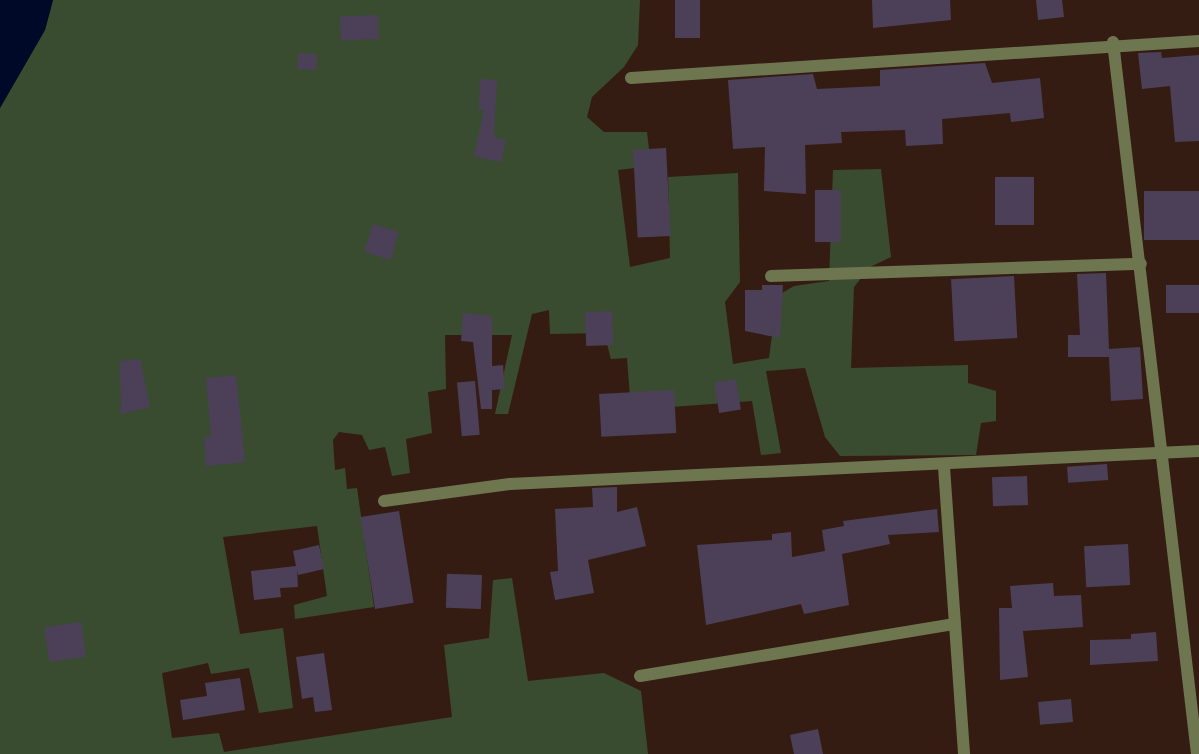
<!DOCTYPE html>
<style>
body{margin:0}
#map{position:relative;width:1199px;height:754px;overflow:hidden;background:#351c12;font-family:Bitter,serif}
div>[style]{position:absolute}
[style*='--x']{left:calc(var(--x)*1px);top:calc(var(--y)*1px);width:calc(var(--w)*1px);rotate:calc(var(--a)*1deg)}
.green>*{inset:0;background:#3a4c30}
.water>*{inset:0;background:#000927}
.building>*{inset:0;background:#4c4058;transform-origin:0 0}
.street>*{height:12px;margin:-6px;padding:0 6px;transform-origin:6px;border-radius:6px;background:#6e764f}
span{translate:-50% -50%;white-space:nowrap;text-align:center;line-height:1.15;-webkit-text-stroke:4.5px #150a06;paint-order:stroke}
</style>
<div id="map">
<div class="green">
<div style="clip-path:polygon(53px 0,640px 0,638px 45px,624px 67px,592px 97px,587px 117px,604px 132px,647px 132px,651px 166px,618px 170px,630px 267px,670px 258px,668px 177px,738px 173px,740px 282px,725px 302px,733px 364px,769px 358px,777px 296px,794px 286px,829px 281px,833px 170px,881px 169px,891px 257px,870px 267px,854px 287px,851px 368px,968px 365px,968px 383px,996px 391px,996px 421px,981px 423px,976px 455px,840px 456px,825px 437px,805px 368px,766px 371px,781px 453px,761px 455px,752px 401px,631px 410px,627px 358px,611px 359px,604px 333px,550px 334px,549px 310px,532px 314px,508px 414px,495px 414px,512px 335px,445px 335px,446px 389px,428px 392px,432px 433px,406px 439px,410px 473px,392px 476px,385px 447px,369px 450px,362px 435px,339px 432px,333px 440px,335px 470px,345px 468px,347px 489px,357px 488px,374px 607px,295px 619px,294px 605px,327px 596px,317px 526px,223px 537px,240px 634px,283px 628px,293px 708px,259px 713px,249px 668px,211px 674px,208px 663px,162px 673px,172px 738px,219px 733px,224px 752px,452px 717px,444px 645px,489px 638px,493px 580px,512px 578px,528px 681px,604px 673px,641px 691px,648px 754px,0 754px,0 108px,45px 30px)"></div>
</div>
<div class="water">
<div style="clip-path:polygon(0 0,53px 0,45px 30px,0 108px)"></div>
</div>
<div class="building">
<div style="left:675px;top:0;width:25px;height:38px"></div>
<div style="clip-path:polygon(872px 0,950px 0,951px 20px,873px 28px)"></div>
<div style="clip-path:polygon(1036px 0,1062px 0,1064px 17px,1038px 20px)"></div>
<div style="left:378px;top:15px;width:24px;height:38px;rotate:88deg"></div>
<div style="clip-path:polygon(1161px 52px,1162px 58px,1199px 55px,1199px 141px,1175px 142px,1170px 86px,1142px 89px,1138px 53px)"></div>
<div style="left:298px;top:53px;width:19px;height:16px;rotate:3deg"></div>
<div style="clip-path:polygon(985px 63px,992px 83px,1040px 78px,1044px 118px,1011px 122px,1010px 113px,942px 119px,943px 144px,906px 146px,905px 130px,841px 132px,842px 143px,805px 145px,806px 194px,764px 191px,765px 147px,733px 149px,728px 80px,813px 74px,817px 89px,880px 86px,880px 70px)"></div>
<div style="clip-path:polygon(480px 79px,497px 80px,494px 137px,506px 140px,501px 162px,474px 156px,484px 110px,479px 110px)"></div>
<div style="left:666px;top:148px;width:88px;height:33px;rotate:87deg"></div>
<div style="left:995px;top:177px;width:39px;height:48px"></div>
<div style="left:815px;top:190px;width:26px;height:52px"></div>
<div style="left:1199px;top:191px;width:49px;height:55px;rotate:90deg"></div>
<div style="left:373px;top:224px;width:27px;height:29px;rotate:17deg"></div>
<div style="clip-path:polygon(1106px 273px,1109px 349px,1140px 347px,1143px 399px,1111px 401px,1109px 357px,1068px 357px,1068px 335px,1080px 335px,1077px 274px)"></div>
<div style="left:1014px;top:276px;width:62px;height:63px;rotate:87deg"></div>
<div style="clip-path:polygon(762px 285px,783px 285px,780px 338px,745px 331px,745px 290px,762px 290px)"></div>
<div style="left:1199px;top:285px;width:28px;height:33px;rotate:90deg"></div>
<div style="left:612px;top:311px;width:34px;height:27px;rotate:88deg"></div>
<div style="clip-path:polygon(463px 313px,492px 316px,492px 366px,503px 365px,505px 389px,492px 390px,492px 409px,481px 409px,473px 342px,461px 341px)"></div>
<div style="clip-path:polygon(140px 359px,150px 407px,121px 414px,120px 361px)"></div>
<div style="clip-path:polygon(236px 375px,245px 462px,206px 466px,204px 437px,211px 437px,206px 378px)"></div>
<div style="left:736px;top:379px;width:31px;height:22px;rotate:81deg"></div>
<div style="left:475px;top:381px;width:54px;height:18px;rotate:85deg"></div>
<div style="left:674px;top:390px;width:43px;height:75px;rotate:87deg"></div>
<div style="left:1107px;top:464px;width:16px;height:40px;rotate:86deg"></div>
<div style="left:1027px;top:476px;width:29px;height:35px;rotate:88deg"></div>
<div style="clip-path:polygon(617px 487px,617px 512px,637px 507px,646px 546px,588px 560px,594px 593px,555px 600px,550px 572px,558px 571px,555px 509px,593px 507px,592px 488px)"></div>
<div style="clip-path:polygon(937px 509px,939px 532px,888px 535px,890px 544px,842px 554px,849px 605px,804px 614px,801px 604px,706px 625px,697px 545px,772px 540px,772px 534px,791px 532px,792px 557px,825px 551px,822px 530px,844px 526px,843px 521px)"></div>
<div style="left:399px;top:511px;width:93px;height:39px;rotate:81deg"></div>
<div style="left:1128px;top:544px;width:41px;height:44px;rotate:87deg"></div>
<div style="clip-path:polygon(319px 545px,324px 569px,298px 575px,297px 569px,298px 587px,280px 588px,281px 597px,254px 600px,251px 571px,296px 566px,293px 551px)"></div>
<div style="left:482px;top:575px;width:34px;height:35px;rotate:92deg"></div>
<div style="clip-path:polygon(1053px 583px,1054px 596px,1081px 595px,1083px 627px,1023px 631px,1028px 677px,1000px 680px,999px 608px,1012px 608px,1010px 586px)"></div>
<div style="left:81px;top:622px;width:35px;height:37px;rotate:82deg"></div>
<div style="clip-path:polygon(1156px 632px,1158px 661px,1090px 665px,1090px 640px,1131px 639px,1131px 634px)"></div>
<div style="clip-path:polygon(324px 653px,332px 710px,315px 712px,313px 697px,302px 699px,296px 657px)"></div>
<div style="clip-path:polygon(240px 678px,245px 710px,183px 720px,180px 700px,207px 696px,205px 683px)"></div>
<div style="left:1071px;top:699px;width:23px;height:33px;rotate:85deg"></div>
<div style="clip-path:polygon(818px 729px,823px 754px,794px 754px,790px 735px)"></div>
</div>
<div class="street">
<div style="--x:1113;--y:42;--w:717;--a:83.27"></div>
<div style="--x:631;--y:78;--w:569;--a:-3.73"></div>
<div style="--x:771;--y:276;--w:370;--a:-1.9"></div>
<div style="--x:944;--y:467;--w:288;--a:86"></div>
<div style="--x:384;--y:501;--w:127;--a:-7.7"></div>
<div style="--x:510;--y:484;--w:690;--a:-2.74"></div>
<div style="--x:640;--y:676;--w:319;--a:-9.4"></div>
</div>
</div>
